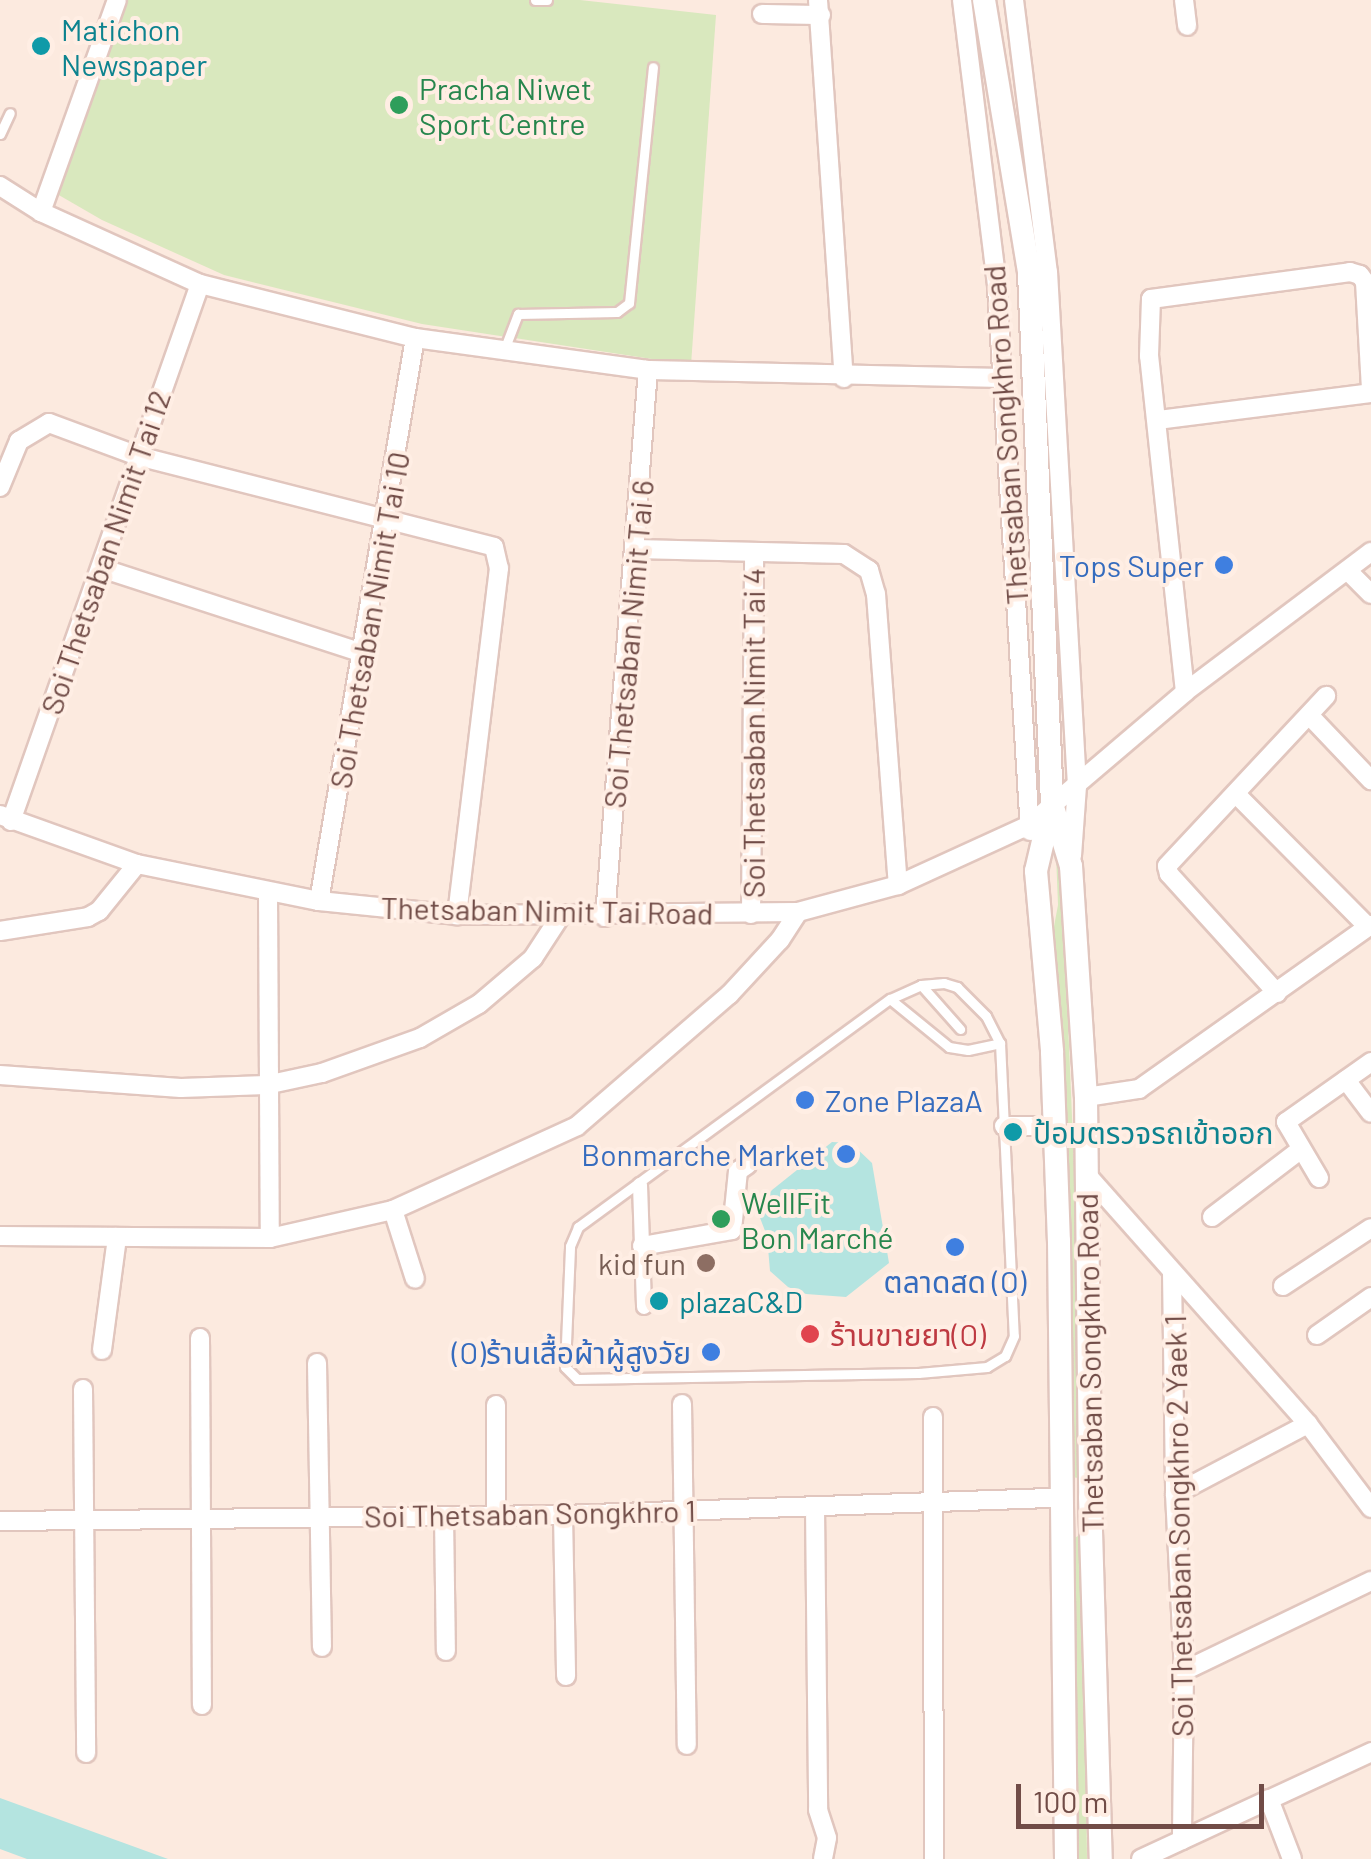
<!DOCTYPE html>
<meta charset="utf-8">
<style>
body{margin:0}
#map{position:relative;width:1371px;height:1859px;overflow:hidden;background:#fceadf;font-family:Barlow,"Noto Sans Thai",sans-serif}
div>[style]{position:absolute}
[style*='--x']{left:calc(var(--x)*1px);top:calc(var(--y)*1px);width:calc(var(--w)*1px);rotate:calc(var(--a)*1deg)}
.green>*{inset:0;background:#d9e8be}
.water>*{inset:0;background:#b4e4e0}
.roads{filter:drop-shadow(2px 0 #e1c6be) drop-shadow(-2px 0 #e1c6be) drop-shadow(0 2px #e1c6be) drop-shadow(0 -2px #e1c6be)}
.service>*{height:9px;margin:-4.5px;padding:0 4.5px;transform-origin:4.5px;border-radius:4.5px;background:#fff}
.pedestrian>*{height:14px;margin:-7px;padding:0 7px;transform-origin:7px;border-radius:7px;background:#fff}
.minor>*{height:18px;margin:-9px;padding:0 9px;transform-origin:9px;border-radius:9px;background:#fff}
.tertiary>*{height:22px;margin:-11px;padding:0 11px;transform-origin:11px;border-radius:11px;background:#fff}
.dots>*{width:28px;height:28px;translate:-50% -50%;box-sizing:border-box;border:5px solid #ffeee4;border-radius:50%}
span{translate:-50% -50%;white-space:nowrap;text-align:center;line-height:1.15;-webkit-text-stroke:8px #ffeee4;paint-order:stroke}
.culture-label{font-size:30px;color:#0d838f}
.left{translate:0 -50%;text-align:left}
.leisure-label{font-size:30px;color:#27864d}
.street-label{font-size:30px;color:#714c47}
.shop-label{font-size:30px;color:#366cbe}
.right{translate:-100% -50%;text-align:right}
.education-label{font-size:30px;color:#785e54}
.health-label{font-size:30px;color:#be3a42}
.scale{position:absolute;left:1016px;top:1784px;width:248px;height:45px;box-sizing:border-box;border:5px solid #714c47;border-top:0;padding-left:12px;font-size:30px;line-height:35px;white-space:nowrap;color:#714c47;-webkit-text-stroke:8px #ffeee4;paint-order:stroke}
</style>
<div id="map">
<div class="green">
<div style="clip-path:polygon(125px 0,580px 0,716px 15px,691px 365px,422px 324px,224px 275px,102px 220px,57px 194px)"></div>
<div style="clip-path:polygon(1056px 854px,1061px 858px,1075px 1187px,1081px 1473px,1078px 1478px,1072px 1477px,1052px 937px,1058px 905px)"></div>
<div style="clip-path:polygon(1078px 1536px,1083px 1542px,1087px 1859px,1075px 1859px,1073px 1539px)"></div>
</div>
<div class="water">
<div style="clip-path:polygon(832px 1142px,851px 1143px,872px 1163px,889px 1263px,846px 1297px,806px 1294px,788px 1287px,770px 1271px,767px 1236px,757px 1210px,772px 1190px)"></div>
<div style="clip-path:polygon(0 1798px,135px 1847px,168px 1859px,27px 1859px,0 1849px)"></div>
</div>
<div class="roads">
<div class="service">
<div style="--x:535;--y:0;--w:12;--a:0"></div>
<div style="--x:0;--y:134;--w:23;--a:-65"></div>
<div style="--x:504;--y:350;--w:39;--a:-69"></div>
<div style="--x:518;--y:314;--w:99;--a:-1.2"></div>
<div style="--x:617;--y:312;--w:15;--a:-37"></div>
<div style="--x:629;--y:303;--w:237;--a:-84.2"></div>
<div style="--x:921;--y:985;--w:59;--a:48.4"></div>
<div style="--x:890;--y:999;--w:76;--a:39.1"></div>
<div style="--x:949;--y:1047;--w:19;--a:9"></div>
<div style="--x:968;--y:1050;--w:33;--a:-12"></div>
<div style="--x:1000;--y:1043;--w:293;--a:87.3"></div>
<div style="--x:1014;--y:1336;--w:22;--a:114"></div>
<div style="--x:1005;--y:1356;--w:21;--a:149"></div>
<div style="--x:987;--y:1367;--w:69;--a:175"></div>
<div style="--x:918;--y:1373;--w:341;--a:179"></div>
<div style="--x:577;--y:1379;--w:17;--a:-135"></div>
<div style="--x:565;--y:1367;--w:121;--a:-87.6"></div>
<div style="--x:570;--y:1246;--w:21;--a:-67"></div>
<div style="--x:578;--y:1227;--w:386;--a:-36.2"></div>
<div style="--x:890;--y:999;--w:34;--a:-24"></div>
<div style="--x:921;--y:985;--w:23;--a:-5"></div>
<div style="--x:944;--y:983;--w:14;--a:17"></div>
<div style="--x:957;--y:987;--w:41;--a:45"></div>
<div style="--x:986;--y:1016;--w:30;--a:63"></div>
</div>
<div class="pedestrian">
<div style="--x:640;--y:1185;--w:122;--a:88.1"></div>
</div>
<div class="minor">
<div style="--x:818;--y:0;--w:379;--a:86.1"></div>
<div style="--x:962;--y:0;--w:289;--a:83"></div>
<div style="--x:997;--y:287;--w:545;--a:86.53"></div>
<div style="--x:1014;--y:0;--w:274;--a:82.9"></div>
<div style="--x:1048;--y:272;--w:515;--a:86.77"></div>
<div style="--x:1077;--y:786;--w:70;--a:94.1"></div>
<div style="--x:1184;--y:0;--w:26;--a:83"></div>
<div style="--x:762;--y:14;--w:59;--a:1"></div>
<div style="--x:0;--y:186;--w:49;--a:32.4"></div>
<div style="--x:41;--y:212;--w:175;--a:24.4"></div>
<div style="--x:200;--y:284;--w:222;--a:14.1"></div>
<div style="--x:415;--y:338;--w:235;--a:7.8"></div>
<div style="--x:648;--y:370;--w:356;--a:1.3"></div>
<div style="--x:41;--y:212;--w:225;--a:-70.3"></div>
<div style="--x:1158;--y:420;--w:215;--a:-7.2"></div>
<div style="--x:0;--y:487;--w:50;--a:-67.6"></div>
<div style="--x:19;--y:441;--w:35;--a:-31"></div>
<div style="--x:49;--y:423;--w:95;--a:20.3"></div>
<div style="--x:138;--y:456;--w:367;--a:14.3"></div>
<div style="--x:494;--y:547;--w:22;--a:77"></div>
<div style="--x:499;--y:568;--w:350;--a:96.9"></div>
<div style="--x:636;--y:549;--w:208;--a:1.4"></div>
<div style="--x:844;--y:554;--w:30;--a:33"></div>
<div style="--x:869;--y:570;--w:25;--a:74"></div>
<div style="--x:876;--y:594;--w:292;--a:85.7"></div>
<div style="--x:101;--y:568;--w:275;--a:18"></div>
<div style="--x:1349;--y:572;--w:31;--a:45"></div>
<div style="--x:1185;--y:692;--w:338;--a:-96.1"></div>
<div style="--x:1149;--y:356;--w:57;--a:-88"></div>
<div style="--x:1151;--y:299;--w:201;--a:-7.7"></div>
<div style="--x:1350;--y:272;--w:10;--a:17"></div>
<div style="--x:1360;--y:275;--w:9;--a:54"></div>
<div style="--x:1365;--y:282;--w:107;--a:86.8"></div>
<div style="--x:1309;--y:715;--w:90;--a:46.4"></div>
<div style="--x:1236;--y:794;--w:187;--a:45.2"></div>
<div style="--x:0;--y:815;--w:145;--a:19.7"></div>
<div style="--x:137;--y:864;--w:186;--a:11.5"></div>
<div style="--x:319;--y:901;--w:139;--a:5.8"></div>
<div style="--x:457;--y:915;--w:341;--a:-0.5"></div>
<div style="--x:798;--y:912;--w:104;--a:-15.1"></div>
<div style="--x:898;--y:885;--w:144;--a:-24.6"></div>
<div style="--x:1029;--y:825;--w:205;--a:-40.4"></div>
<div style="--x:1185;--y:692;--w:233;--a:-37"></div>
<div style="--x:11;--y:821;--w:569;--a:-70.61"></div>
<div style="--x:268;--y:893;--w:345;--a:89.7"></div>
<div style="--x:319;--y:901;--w:571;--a:-80.32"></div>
<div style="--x:751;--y:914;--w:362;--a:-89.5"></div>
<div style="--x:605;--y:917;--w:549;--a:-85.51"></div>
<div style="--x:0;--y:931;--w:89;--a:-9"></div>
<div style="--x:88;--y:917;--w:13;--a:-29"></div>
<div style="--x:99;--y:911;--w:60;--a:-51"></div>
<div style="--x:1277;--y:993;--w:161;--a:-132.2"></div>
<div style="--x:1169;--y:874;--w:8;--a:-104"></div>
<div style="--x:1167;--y:866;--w:233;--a:-46.9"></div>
<div style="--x:0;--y:1075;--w:181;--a:4.1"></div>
<div style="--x:181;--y:1088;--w:85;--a:-2"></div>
<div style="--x:266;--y:1085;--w:57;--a:-12.1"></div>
<div style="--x:322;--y:1073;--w:104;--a:-19.7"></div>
<div style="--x:420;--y:1038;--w:68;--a:-30"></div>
<div style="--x:479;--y:1004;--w:71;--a:-40.4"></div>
<div style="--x:533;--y:958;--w:51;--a:-56.9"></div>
<div style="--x:1346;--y:1080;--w:41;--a:52.9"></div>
<div style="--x:1086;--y:1097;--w:54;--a:-8.6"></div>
<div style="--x:1139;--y:1089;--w:284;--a:-35.3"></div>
<div style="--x:1004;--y:1126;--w:51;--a:0"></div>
<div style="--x:1087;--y:1175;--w:333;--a:48.4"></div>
<div style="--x:1308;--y:1424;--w:105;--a:53.1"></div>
<div style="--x:1319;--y:1178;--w:65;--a:-120.5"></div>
<div style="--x:1286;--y:1122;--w:104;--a:-35.2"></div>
<div style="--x:393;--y:1210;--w:72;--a:72.3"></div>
<div style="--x:1212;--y:1217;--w:111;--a:-37.3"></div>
<div style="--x:0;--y:1236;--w:270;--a:0.4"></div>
<div style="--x:270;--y:1238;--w:126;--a:-12.8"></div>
<div style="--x:393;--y:1210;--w:202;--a:-24.5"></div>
<div style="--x:577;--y:1126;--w:201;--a:-40.8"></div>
<div style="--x:729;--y:995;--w:75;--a:-47.2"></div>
<div style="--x:780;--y:940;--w:33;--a:-57"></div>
<div style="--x:642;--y:1246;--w:91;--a:-10.1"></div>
<div style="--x:732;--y:1230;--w:59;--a:-84.2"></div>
<div style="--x:738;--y:1171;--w:11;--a:-34"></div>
<div style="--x:1172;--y:1272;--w:222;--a:89.2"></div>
<div style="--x:1175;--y:1494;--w:177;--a:87.1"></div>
<div style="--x:1184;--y:1671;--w:169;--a:90.7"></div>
<div style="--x:1283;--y:1286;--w:105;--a:-33.4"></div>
<div style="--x:1317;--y:1335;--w:66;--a:-35.1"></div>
<div style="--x:200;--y:1338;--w:367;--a:89.7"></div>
<div style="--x:102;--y:1350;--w:114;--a:-82.4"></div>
<div style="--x:317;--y:1363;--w:284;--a:89"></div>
<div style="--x:83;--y:1389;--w:364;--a:89.5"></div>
<div style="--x:682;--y:1404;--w:341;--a:89.2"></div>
<div style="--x:496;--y:1405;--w:111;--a:90"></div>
<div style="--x:933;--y:1417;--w:442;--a:89.9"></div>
<div style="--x:1175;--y:1494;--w:150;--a:-27.8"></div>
<div style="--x:815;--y:1507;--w:303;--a:89.4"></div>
<div style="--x:818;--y:1810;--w:29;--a:72"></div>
<div style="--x:827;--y:1838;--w:21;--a:101"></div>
<div style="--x:563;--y:1515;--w:161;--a:88.9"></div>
<div style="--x:444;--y:1516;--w:135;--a:89.2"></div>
<div style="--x:0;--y:1521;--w:563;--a:-0.61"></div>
<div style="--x:563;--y:1515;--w:498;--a:-2"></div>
<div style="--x:1184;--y:1671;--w:208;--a:-25.7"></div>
<div style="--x:1269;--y:1799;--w:64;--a:69"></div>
<div style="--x:1141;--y:1859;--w:254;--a:-24.9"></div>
</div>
<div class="tertiary">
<div style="--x:984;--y:0;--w:277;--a:80.6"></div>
<div style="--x:1029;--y:273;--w:531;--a:87.52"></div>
<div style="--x:1052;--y:804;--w:65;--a:73"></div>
<div style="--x:1071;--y:866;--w:231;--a:86.3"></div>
<div style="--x:1086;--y:1097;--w:400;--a:89.4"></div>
<div style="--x:1090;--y:1497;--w:362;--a:88.3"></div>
<div style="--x:1051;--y:807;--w:66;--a:103.2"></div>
<div style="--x:1036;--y:871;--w:182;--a:84.9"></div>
<div style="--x:1052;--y:1052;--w:189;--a:87.9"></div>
<div style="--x:1059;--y:1241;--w:618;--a:89.35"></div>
</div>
</div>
<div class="dots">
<div style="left:41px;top:46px;background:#0f9aa8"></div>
<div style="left:399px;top:105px;background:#2e9e5b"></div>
<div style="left:1224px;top:565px;background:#3f7fe0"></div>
<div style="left:805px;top:1100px;background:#3f7fe0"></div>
<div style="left:1013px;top:1132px;background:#0f9aa8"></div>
<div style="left:846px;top:1154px;background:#3f7fe0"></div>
<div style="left:721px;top:1219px;background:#2e9e5b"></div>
<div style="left:955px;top:1247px;background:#3f7fe0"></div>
<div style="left:706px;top:1263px;background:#8d6e63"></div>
<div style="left:659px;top:1301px;background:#0f9aa8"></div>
<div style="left:810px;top:1334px;background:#e0444e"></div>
<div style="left:711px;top:1352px;background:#3f7fe0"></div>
</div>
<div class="culture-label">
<span class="left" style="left:61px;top:46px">Matichon<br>Newspaper</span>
<span class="left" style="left:1033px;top:1132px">ป้อมตรวจรถเข้าออก</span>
<span class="left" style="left:679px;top:1301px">plazaC&amp;D</span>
</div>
<div class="leisure-label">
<span class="left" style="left:419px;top:105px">Pracha Niwet<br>Sport Centre</span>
<span class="left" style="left:741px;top:1219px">WellFit<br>Bon Marché</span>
</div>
<div class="street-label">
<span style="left:1005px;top:435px;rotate:-94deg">Thetsaban Songkhro Road</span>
<span style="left:105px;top:552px;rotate:-71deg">Soi Thetsaban Nimit Tai 12</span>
<span style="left:369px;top:620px;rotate:-80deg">Soi Thetsaban Nimit Tai 10</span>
<span style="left:628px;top:644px;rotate:-85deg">Soi Thetsaban Nimit Tai 6</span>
<span style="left:753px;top:733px;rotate:-90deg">Soi Thetsaban Nimit Tai 4</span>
<span style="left:547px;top:910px;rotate:1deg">Thetsaban Nimit Tai Road</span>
<span style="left:1089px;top:1363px;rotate:-91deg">Thetsaban Songkhro Road</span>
<span style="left:530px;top:1513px;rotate:-1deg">Soi Thetsaban Songkhro 1</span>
<span style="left:1178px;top:1526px;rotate:-91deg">Soi Thetsaban Songkhro 2 Yaek 1</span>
</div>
<div class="shop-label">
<span class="right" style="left:1204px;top:565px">Tops Super</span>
<span class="left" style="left:825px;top:1100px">Zone PlazaA</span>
<span class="right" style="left:826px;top:1154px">Bonmarche Market</span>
<span style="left:955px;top:1281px">ตลาดสด (O)</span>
<span class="right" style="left:691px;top:1352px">(O)ร้านเสื้อผ้าผู้สูงวัย</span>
</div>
<div class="education-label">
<span class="right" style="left:686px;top:1263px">kid fun</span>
</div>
<div class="health-label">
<span class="left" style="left:830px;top:1334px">ร้านขายยา(O)</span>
</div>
<div class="scale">100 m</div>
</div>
